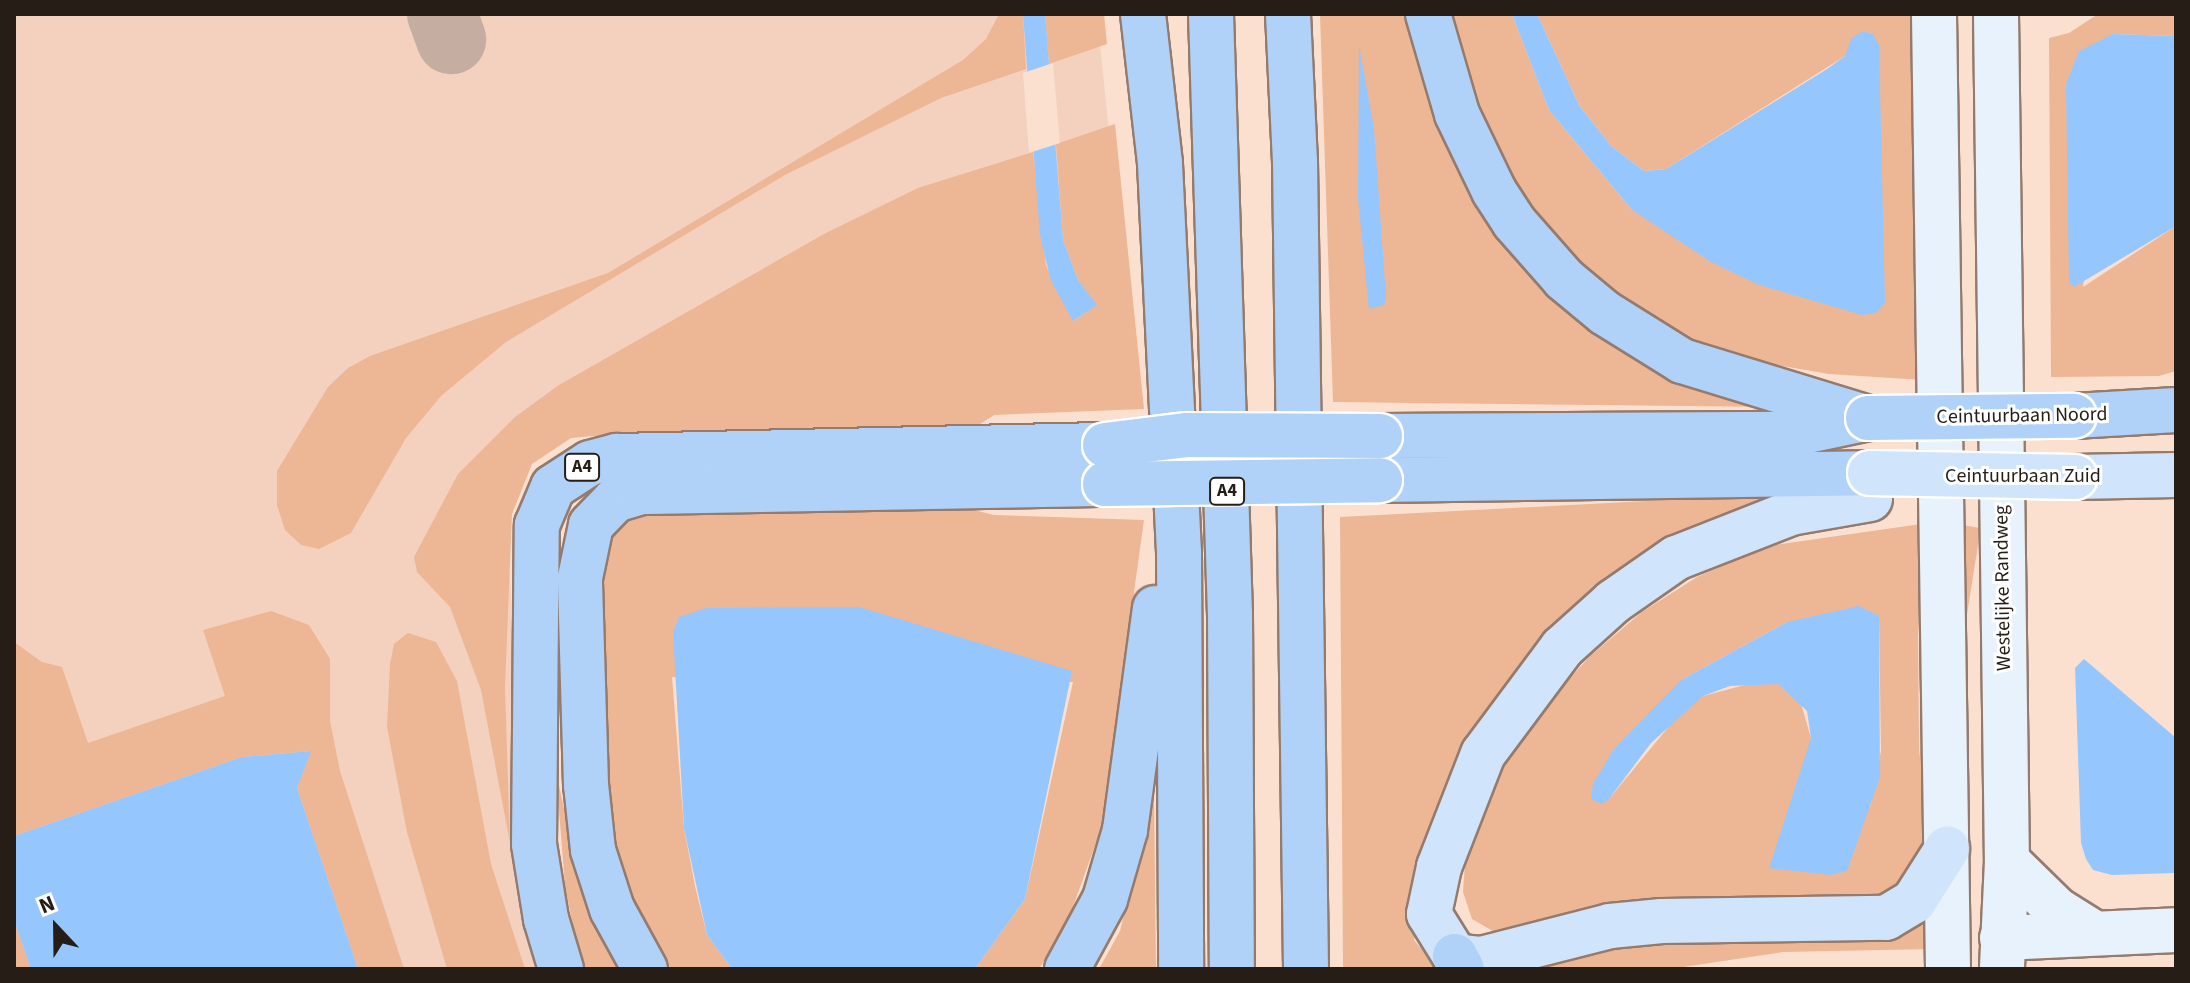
<!DOCTYPE html>
<style>
body{margin:0}
#map{position:relative;width:2190px;height:983px;overflow:hidden;background:#fbe0d0;font-family:"Source Sans 3",sans-serif}
div>[style]{position:absolute}
[style*='--x']{left:calc(var(--x)*1px);top:calc(var(--y)*1px);width:calc(var(--w)*1px);rotate:calc(var(--a)*1deg)}
.built>*{inset:0;background:#f3d1be}
.green>*{inset:0;background:#edb695;transform-origin:0 0}
.water>*{inset:0;background:#95c7fe}
.pier>*{inset:0;background:#fbe0d0}
.taxiway>*{height:70px;margin:-35px;padding:0 35px;transform-origin:35px;border-radius:35px;background:#c5aea1}
.roads{filter:drop-shadow(2px 0 #947b6d) drop-shadow(-2px 0 #947b6d) drop-shadow(0 2px #947b6d) drop-shadow(0 -2px #947b6d)}
.secondary>*{height:44px;margin:-22px;padding:0 22px;transform-origin:22px;border-radius:22px;background:#e7f2fd}
.primary>*{height:44px;margin:-22px;padding:0 22px;transform-origin:22px;border-radius:22px;background:#d0e4fb}
.highway>*{height:44px;margin:-22px;padding:0 22px;transform-origin:22px;border-radius:22px;background:#b0d2f8}
.bridges{filter:drop-shadow(2px 0 #fff) drop-shadow(-2px 0 #fff) drop-shadow(0 2px #fff) drop-shadow(0 -2px #fff)}
.primary-bridge>*{height:44px;margin:-22px;padding:0 22px;transform-origin:22px;border-radius:22px;background:#d0e4fb}
.highway-bridge>*{height:44px;margin:-22px;padding:0 22px;transform-origin:22px;border-radius:22px;background:#b0d2f8}
span{translate:-50% -50%;white-space:nowrap;text-align:center;line-height:1.15;-webkit-text-stroke:6px #fff;paint-order:stroke}
.shield-label span{padding:2px 6px;background:#fff;border:2px solid;border-radius:6px;-webkit-text-stroke-width:0}
.shield-label{font-size:18px;color:#261d17;font-weight:700}
.street-label{font-size:20px;color:#261d17}
.frame{position:absolute;inset:0;border:16px solid #261d17;pointer-events:none}
.north{position:absolute;left:16px;top:887px;width:80px;height:80px;-webkit-text-stroke:6px #fff;paint-order:stroke;rotate:338deg;font-size:22px;font-weight:700;line-height:32px;text-align:center;color:#261d17}
.north::after{content:'';display:block;margin:auto;width:28px;height:36px;background:#261d17;clip-path:polygon(50% 0,100% 100%,50% 72%,0 100%)}
</style>
<div id="map">
<div class="built">
<div style="clip-path:polygon(14px 14px,1097px 14px,1135px 388px,565px 432px,522px 466px,506px 520px,534px 938px,545px 969px,14px 969px)"></div>
</div>
<div class="green">
<div style="clip-path:polygon(999px 14px,1023px 14px,1026px 69px,941px 98px,785px 175px,506px 342px,441px 396px,406px 438px,351px 533px,319px 549px,301px 545px,285px 530px,277px 505px,277px 471px,328px 387px,348px 368px,370px 356px,608px 273px,963px 60px,986px 39px)"></div>
<div style="clip-path:polygon(1045px 14px,1104px 14px,1107px 44px,1049px 64px)"></div>
<div style="clip-path:polygon(1320px 14px,1407px 14px,1431px 102px,1495px 225px,1778px 407px,1333px 402px)"></div>
<div style="clip-path:polygon(1440px 14px,1512px 14px,1549px 110px,1632px 210px,1885px 303px,1845px 56px,1666px 169px,1644px 171px,1611px 146px,1579px 105px,1537px 14px,1921px 14px,1923px 380px,1829px 374px,1765px 363px,1699px 343px,1612px 298px,1526px 211px,1488px 149px)"></div>
<div style="clip-path:polygon(2098px 14px,2176px 14px,2176px 36px,2113px 34px,2083px 287px,2176px 226px,2176px 371px,2159px 376px,2051px 377px,2049px 38px,2069px 33px)"></div>
<div style="clip-path:polygon(1115px 124px,1144px 409px,994px 415px,974px 428px,593px 436px,571px 438px,532px 464px,512px 514px,505px 687px,510px 843px,481px 690px,450px 607px,417px 572px,414px 557px,458px 474px,515px 417px,559px 385px,824px 234px,918px 188px,1033px 152px,1046px 266px,1074px 321px,1096px 305px,1078px 280px,1063px 240px,1056px 144px)"></div>
<div style="clip-path:polygon(1782px 494px,1609px 593px,1424px 878px,1414px 940px,1438px 969px,1343px 969px,1340px 517px)"></div>
<div style="clip-path:polygon(962px 507px,994px 515px,1144px 520px,1101px 829px,1066px 926px,1039px 969px,975px 969px,1025px 899px,1073px 682px,672px 677px,684px 828px,695px 886px,707px 935px,732px 969px,671px 969px,642px 925px,607px 832px,597px 531px,631px 510px)"></div>
<div style="clip-path:polygon(evenodd,1928px 523px,1918px 636px,1920px 845px,1900px 884px,1869px 900px,1498px 934px,1472px 919px,1463px 892px,1465px 864px,1494px 781px,1536px 716px,1589px 657px,1642px 612px,1697px 577px,1768px 546px,1928px 523px,1879px 616px,1881px 751px,1870px 807px,1808px 756px,1811px 738px,1800px 700px,1778px 684px,1760px 681px,1703px 696px,1680px 713px,1609px 799px,1681px 680px,1787px 622px,1879px 616px)"></div>
<div style="left:1956px;top:524px;width:25px;height:364px;rotate:9deg"></div>
<div style="clip-path:polygon(271px 611px,309px 625px,330px 659px,330px 721px,340px 771px,404px 969px,358px 969px,297px 788px,310px 751px,242px 757px,14px 836px,14px 642px,42px 662px,62px 667px,88px 743px,225px 696px,203px 630px)"></div>
<div style="clip-path:polygon(408px 633px,436px 642px,457px 681px,491px 864px,525px 969px,447px 969px,407px 832px,387px 727px,390px 664px,394px 644px)"></div>
<div style="clip-path:polygon(556px 772px,583px 895px,617px 969px,585px 969px,576px 941px,565px 886px)"></div>
<div style="clip-path:polygon(1154px 789px,1156px 969px,1099px 969px,1120px 931px)"></div>
<div style="clip-path:polygon(14px 920px,31px 969px,14px 969px)"></div>
<div style="clip-path:polygon(1932px 924px,1932px 949px,1783px 952px,1670px 969px,1491px 969px,1581px 941px)"></div>
</div>
<div class="water">
<div style="clip-path:polygon(1023px 14px,1045px 14px,1063px 240px,1078px 280px,1097px 305px,1073px 321px,1051px 281px,1040px 235px)"></div>
<div style="clip-path:polygon(1512px 14px,1537px 14px,1579px 105px,1611px 146px,1644px 171px,1666px 169px,1827px 69px,1845px 56px,1851px 39px,1863px 31px,1873px 34px,1879px 45px,1885px 303px,1876px 313px,1862px 315px,1759px 285px,1711px 262px,1632px 210px,1549px 110px)"></div>
<div style="clip-path:polygon(2113px 34px,2176px 36px,2176px 226px,2074px 287px,2069px 282px,2066px 84px,2079px 51px)"></div>
<div style="clip-path:polygon(1359px 45px,1374px 129px,1386px 297px,1384px 305px,1369px 309px,1358px 199px)"></div>
<div style="clip-path:polygon(1859px 606px,1879px 616px,1880px 777px,1847px 871px,1831px 875px,1769px 868px,1811px 738px,1807px 711px,1778px 684px,1730px 686px,1703px 696px,1651px 743px,1609px 799px,1602px 804px,1591px 799px,1593px 784px,1613px 750px,1681px 680px,1787px 622px)"></div>
<div style="clip-path:polygon(859px 607px,1072px 671px,1025px 899px,975px 969px,732px 969px,707px 935px,684px 828px,673px 632px,679px 617px,706px 608px)"></div>
<div style="clip-path:polygon(2084px 659px,2176px 738px,2176px 873px,2112px 875px,2093px 870px,2086px 859px,2081px 843px,2075px 668px)"></div>
<div style="clip-path:polygon(311px 751px,297px 788px,358px 969px,31px 969px,14px 920px,14px 836px,242px 757px)"></div>
</div>
<div class="pier">
<div style="clip-path:polygon(1053px 63px,1060px 143px,1029px 153px,1023px 73px)"></div>
</div>
<div class="taxiway">
<div style="--x:442;--y:14;--w:27;--a:70"></div>
</div>
<div class="roads">
<div class="secondary">
<div style="--x:1934;--y:14;--w:955;--a:89.16"></div>
<div style="--x:1996;--y:14;--w:847;--a:89.26"></div>
<div style="--x:2007;--y:861;--w:108;--a:92.7"></div>
<div style="--x:2007;--y:861;--w:69;--a:44.4"></div>
<div style="--x:2056;--y:909;--w:41;--a:32.2"></div>
<div style="--x:2002;--y:938;--w:174;--a:-2.6"></div>
</div>
<div class="primary">
<div style="--x:2075;--y:477;--w:101;--a:-1.1"></div>
<div style="--x:1870;--y:499;--w:80;--a:170"></div>
<div style="--x:1791;--y:513;--w:123;--a:158.6"></div>
<div style="--x:1676;--y:558;--w:77;--a:145.1"></div>
<div style="--x:1613;--y:602;--w:69;--a:138"></div>
<div style="--x:1562;--y:648;--w:132;--a:126.7"></div>
<div style="--x:1483;--y:754;--w:121;--a:111.3"></div>
<div style="--x:1439;--y:867;--w:48;--a:102"></div>
<div style="--x:1429;--y:914;--w:49;--a:58.2"></div>
<div style="--x:1455;--y:956;--w:26;--a:7"></div>
<div style="--x:1481;--y:959;--w:133;--a:-14.3"></div>
<div style="--x:1610;--y:926;--w:52;--a:-5.5"></div>
<div style="--x:1662;--y:921;--w:224;--a:-0.8"></div>
<div style="--x:1886;--y:918;--w:33;--a:-31"></div>
<div style="--x:1914;--y:901;--w:62;--a:-57.6"></div>
</div>
<div class="highway">
<div style="--x:1143;--y:14;--w:151;--a:83.5"></div>
<div style="--x:1160;--y:164;--w:389;--a:87.2"></div>
<div style="--x:1179;--y:553;--w:416;--a:89.7"></div>
<div style="--x:1211;--y:14;--w:600;--a:88.19"></div>
<div style="--x:1230;--y:614;--w:355;--a:89.7"></div>
<div style="--x:1288;--y:14;--w:147;--a:87.3"></div>
<div style="--x:1295;--y:161;--w:808;--a:89.22"></div>
<div style="--x:1428;--y:14;--w:104;--a:73.8"></div>
<div style="--x:1457;--y:114;--w:85;--a:64.3"></div>
<div style="--x:1494;--y:191;--w:37;--a:57"></div>
<div style="--x:1514;--y:222;--w:76;--a:48.7"></div>
<div style="--x:1564;--y:279;--w:53;--a:39.7"></div>
<div style="--x:1605;--y:313;--w:91;--a:31.9"></div>
<div style="--x:1682;--y:361;--w:195;--a:17"></div>
<div style="--x:2074;--y:416;--w:102;--a:-3.4"></div>
<div style="--x:1380;--y:436;--w:413;--a:-0.3"></div>
<div style="--x:1793;--y:434;--w:73;--a:-11.9"></div>
<div style="--x:1380;--y:480;--w:490;--a:-0.8"></div>
<div style="--x:1455;--y:956;--w:15;--a:62"></div>
<div style="--x:561;--y:969;--w:52;--a:-106.7"></div>
<div style="--x:546;--y:919;--w:76;--a:-99.1"></div>
<div style="--x:534;--y:844;--w:319;--a:-89.5"></div>
<div style="--x:537;--y:525;--w:41;--a:-67.2"></div>
<div style="--x:553;--y:487;--w:44;--a:-33"></div>
<div style="--x:590;--y:463;--w:28;--a:-15"></div>
<div style="--x:617;--y:456;--w:488;--a:-1.3"></div>
<div style="--x:645;--y:969;--w:68;--a:-118.8"></div>
<div style="--x:612;--y:909;--w:62;--a:-107.9"></div>
<div style="--x:593;--y:850;--w:65;--a:-96.1"></div>
<div style="--x:586;--y:785;--w:207;--a:-91.7"></div>
<div style="--x:580;--y:578;--w:54;--a:-78.3"></div>
<div style="--x:591;--y:525;--w:35;--a:-46"></div>
<div style="--x:615;--y:500;--w:27;--a:-17"></div>
<div style="--x:641;--y:492;--w:464;--a:-1"></div>
<div style="--x:1067;--y:969;--w:80;--a:-61.5"></div>
<div style="--x:1105;--y:899;--w:72;--a:-73.8"></div>
<div style="--x:1125;--y:830;--w:224;--a:-82.3"></div>
</div>
</div>
<div class="bridges">
<div class="primary-bridge">
<div style="--x:1870;--y:473;--w:205;--a:1.1"></div>
</div>
<div class="highway-bridge">
<div style="--x:1868;--y:418;--w:206;--a:-0.6"></div>
<div style="--x:1105;--y:445;--w:83;--a:-7"></div>
<div style="--x:1187;--y:435;--w:193;--a:0.3"></div>
<div style="--x:1105;--y:484;--w:275;--a:-0.8"></div>
</div>
</div>
<div class="shield-label">
<span style="left:582px;top:467px">A4</span>
<span style="left:1227px;top:491px">A4</span>
</div>
<div class="street-label">
<span style="left:2022px;top:416px;rotate:-1deg">Ceintuurbaan Noord</span>
<span style="left:2023px;top:476px">Ceintuurbaan Zuid</span>
<span style="left:2003px;top:588px;rotate:-91deg">Westelijke Randweg</span>
</div>
<div class="frame"></div>
<div class="north">N</div>
</div>
